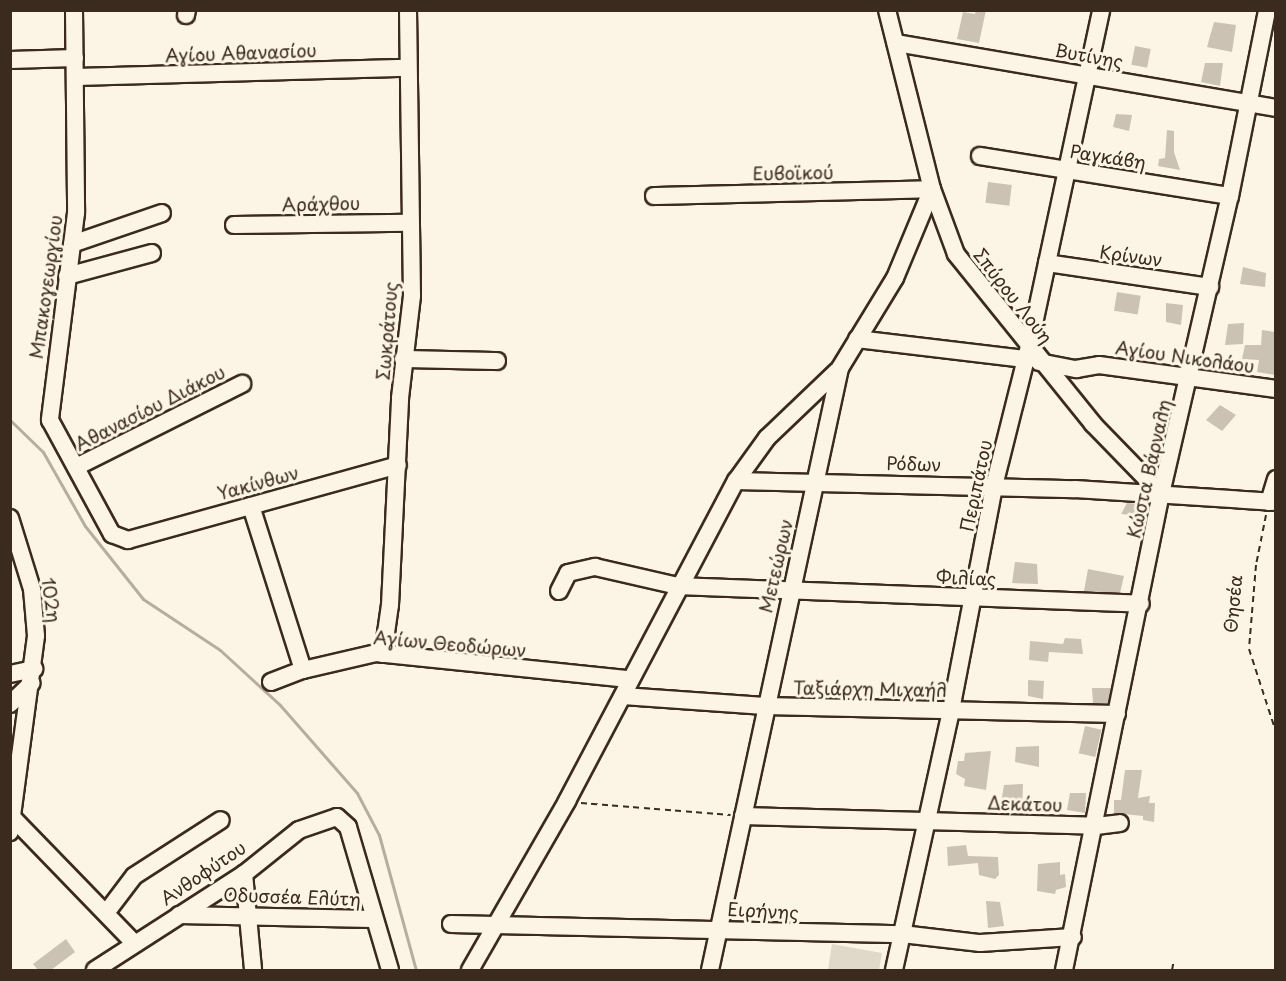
<!DOCTYPE html>
<meta charset="utf-8">
<style>
body{margin:0}
#map{position:relative;width:1286px;height:981px;overflow:hidden;background:#fcf5e5;font-family:"Playpen Sans",sans-serif}
div>[style]{position:absolute}
[style*='--x']{left:calc(var(--x)*1px);top:calc(var(--y)*1px);width:calc(var(--w)*1px);rotate:calc(var(--a)*1deg)}
.green>*{inset:0;background:#e0d8c8}
.stream>*{height:3px;margin:-1.5px;padding:0 1.5px;transform-origin:1.5px;border-radius:1.5px;background:#b7ad9e}
.building>*{inset:0;background:#ccc2b3;transform-origin:0 0}
.path>*{height:2px;margin-top:-1px;transform-origin:0;background:repeating-linear-gradient(90deg,#3b2a1e 0 6px,transparent 0 10.5px)}
.roads{filter:drop-shadow(2px 0 #3b2a1e) drop-shadow(-2px 0 #3b2a1e) drop-shadow(0 2px #3b2a1e) drop-shadow(0 -2px #3b2a1e)}
.minor>*{height:16px;margin:-8px;padding:0 8px;transform-origin:8px;border-radius:8px;background:#fcf5e5}
span{translate:-50% -50%;white-space:nowrap;text-align:center;line-height:1.15;-webkit-text-stroke:6px #fcf5e5;paint-order:stroke}
.street-label{font-size:18px;color:#3b2a1e}
.frame{position:absolute;inset:0;border:12px solid #3b2a1e;pointer-events:none}
</style>
<div id="map">
<div class="green">
<div style="clip-path:polygon(832px 944px,882px 953px,879px 970px,828px 970px)"></div>
</div>
<div class="stream">
<div style="--x:10;--y:420;--w:46;--a:44.1"></div>
<div style="--x:43;--y:452;--w:85;--a:60.4"></div>
<div style="--x:85;--y:526;--w:93;--a:51.5"></div>
<div style="--x:143;--y:599;--w:92;--a:33.5"></div>
<div style="--x:220;--y:650;--w:81;--a:42.5"></div>
<div style="--x:280;--y:705;--w:117;--a:48.8"></div>
<div style="--x:357;--y:793;--w:47;--a:62.4"></div>
<div style="--x:379;--y:835;--w:140;--a:74.7"></div>
</div>
<div class="building">
<div style="clip-path:polygon(976px 10px,986px 10px,979px 43px,957px 39px,963px 12px,975px 14px)"></div>
<div style="clip-path:polygon(1214px 22px,1236px 25px,1232px 52px,1207px 47px)"></div>
<div style="left:1135px;top:46px;width:16px;height:19px;rotate:11deg"></div>
<div style="clip-path:polygon(1205px 63px,1223px 63px,1220px 86px,1201px 82px)"></div>
<div style="clip-path:polygon(1116px 114px,1132px 115px,1129px 131px,1113px 127px)"></div>
<div style="clip-path:polygon(1167px 130px,1174px 131px,1174px 152px,1180px 170px,1158px 166px,1159px 159px,1165px 158px)"></div>
<div style="left:988px;top:182px;width:24px;height:21px;rotate:7deg"></div>
<div style="clip-path:polygon(1243px 267px,1266px 273px,1265px 287px,1240px 284px)"></div>
<div style="left:1117px;top:292px;width:24px;height:19px;rotate:9deg"></div>
<div style="clip-path:polygon(1166px 303px,1183px 305px,1181px 325px,1166px 322px)"></div>
<div style="clip-path:polygon(1244px 323px,1243px 344px,1225px 345px,1228px 324px)"></div>
<div style="clip-path:polygon(1262px 330px,1275px 332px,1275px 375px,1257px 372px,1259px 360px,1242px 359px,1245px 345px,1261px 345px)"></div>
<div style="clip-path:polygon(1220px 405px,1236px 415px,1222px 431px,1206px 420px)"></div>
<div style="clip-path:polygon(1127px 503px,1140px 504px,1139px 516px,1121px 514px)"></div>
<div style="clip-path:polygon(1015px 562px,1037px 564px,1038px 584px,1012px 583px)"></div>
<div style="clip-path:polygon(1088px 569px,1124px 576px,1120px 593px,1084px 591px)"></div>
<div style="clip-path:polygon(1065px 638px,1081px 639px,1083px 654px,1049px 652px,1048px 662px,1029px 660px,1030px 641px,1063px 644px)"></div>
<div style="clip-path:polygon(1028px 680px,1044px 681px,1043px 699px,1028px 696px)"></div>
<div style="clip-path:polygon(1092px 688px,1111px 688px,1108px 703px,1093px 703px)"></div>
<div style="left:1085px;top:726px;width:17px;height:28px;rotate:13deg"></div>
<div style="clip-path:polygon(1039px 746px,1039px 767px,1015px 762px,1016px 747px)"></div>
<div style="clip-path:polygon(991px 751px,986px 790px,964px 786px,965px 779px,956px 774px,958px 761px,964px 761px,965px 753px)"></div>
<div style="clip-path:polygon(1125px 770px,1142px 770px,1138px 798px,1150px 796px,1149px 803px,1155px 803px,1154px 822px,1143px 820px,1143px 816px,1114px 813px,1114px 800px,1121px 800px)"></div>
<div style="clip-path:polygon(1023px 784px,1022px 810px,1000px 809px,1004px 785px)"></div>
<div style="clip-path:polygon(1070px 793px,1086px 793px,1085px 813px,1067px 810px)"></div>
<div style="clip-path:polygon(966px 845px,968px 856px,998px 857px,999px 875px,995px 879px,979px 875px,978px 863px,948px 866px,947px 847px)"></div>
<div style="clip-path:polygon(1060px 862px,1060px 875px,1065px 874px,1066px 887px,1056px 890px,1055px 894px,1037px 891px,1038px 864px)"></div>
<div style="clip-path:polygon(986px 901px,1000px 902px,1004px 926px,988px 928px)"></div>
<div style="clip-path:polygon(66px 939px,75px 952px,51px 970px,38px 970px,33px 964px)"></div>
</div>
<div class="path">
<div style="--x:1266;--y:515;--w:51;--a:101.3"></div>
<div style="--x:1256;--y:565;--w:84;--a:94.8"></div>
<div style="--x:1249;--y:649;--w:87;--a:72"></div>
<div style="--x:581;--y:803;--w:150;--a:4.6"></div>
<div style="--x:1172;--y:970;--w:10;--a:-79"></div>
</div>
<div class="roads">
<div class="minor">
<div style="--x:74;--y:10;--w:203;--a:89.4"></div>
<div style="--x:76;--y:213;--w:209;--a:97.2"></div>
<div style="--x:50;--y:420;--w:130;--a:61.5"></div>
<div style="--x:112;--y:534;--w:17;--a:21"></div>
<div style="--x:128;--y:540;--w:280;--a:-15.5"></div>
<div style="--x:887;--y:10;--w:185;--a:75.9"></div>
<div style="--x:932;--y:189;--w:69;--a:69.7"></div>
<div style="--x:956;--y:254;--w:218;--a:51.1"></div>
<div style="--x:1093;--y:424;--w:98;--a:45.8"></div>
<div style="--x:186;--y:15;--w:5;--a:-79"></div>
<div style="--x:896;--y:43;--w:386;--a:9.7"></div>
<div style="--x:10;--y:60;--w:65;--a:-1.8"></div>
<div style="--x:76;--y:77;--w:331;--a:-1.6"></div>
<div style="--x:980;--y:156;--w:253;--a:9.1"></div>
<div style="--x:654;--y:196;--w:278;--a:-1.4"></div>
<div style="--x:234;--y:225;--w:175;--a:-0.7"></div>
<div style="--x:72;--y:244;--w:95;--a:-19"></div>
<div style="--x:1047;--y:263;--w:165;--a:8.4"></div>
<div style="--x:67;--y:276;--w:88;--a:-15.1"></div>
<div style="--x:857;--y:339;--w:169;--a:6.8"></div>
<div style="--x:403;--y:359;--w:94;--a:1.2"></div>
<div style="--x:1039;--y:362;--w:38;--a:11"></div>
<div style="--x:1076;--y:369;--w:23;--a:-10"></div>
<div style="--x:1099;--y:365;--w:179;--a:7.7"></div>
<div style="--x:76;--y:467;--w:186;--a:-26.6"></div>
<div style="--x:736;--y:481;--w:339;--a:1.4"></div>
<div style="--x:1075;--y:489;--w:201;--a:3.7"></div>
<div style="--x:1269;--y:502;--w:24;--a:-73"></div>
<div style="--x:251;--y:506;--w:172;--a:72.4"></div>
<div style="--x:10;--y:518;--w:74;--a:72.8"></div>
<div style="--x:32;--y:589;--w:47;--a:85.1"></div>
<div style="--x:36;--y:636;--w:198;--a:97.6"></div>
<div style="--x:559;--y:591;--w:20;--a:-63"></div>
<div style="--x:568;--y:573;--w:28;--a:-13"></div>
<div style="--x:595;--y:567;--w:85;--a:12.9"></div>
<div style="--x:678;--y:586;--w:463;--a:2.2"></div>
<div style="--x:383;--y:654;--w:49;--a:-81.9"></div>
<div style="--x:390;--y:605;--w:207;--a:-87.2"></div>
<div style="--x:400;--y:398;--w:103;--a:-83.3"></div>
<div style="--x:412;--y:296;--w:286;--a:-90.8"></div>
<div style="--x:10;--y:674;--w:25;--a:-12"></div>
<div style="--x:271;--y:682;--w:34;--a:-21"></div>
<div style="--x:303;--y:670;--w:75;--a:-13.1"></div>
<div style="--x:376;--y:653;--w:254;--a:5.9"></div>
<div style="--x:623;--y:696;--w:142;--a:4"></div>
<div style="--x:765;--y:706;--w:352;--a:1.3"></div>
<div style="--x:10;--y:704;--w:30;--a:-44"></div>
<div style="--x:743;--y:816;--w:353;--a:1.6"></div>
<div style="--x:1096;--y:826;--w:24;--a:-7"></div>
<div style="--x:12;--y:817;--w:175;--a:45.9"></div>
<div style="--x:244;--y:874;--w:96;--a:84.6"></div>
<div style="--x:106;--y:913;--w:46;--a:-52.9"></div>
<div style="--x:134;--y:876;--w:103;--a:-32.8"></div>
<div style="--x:179;--y:915;--w:193;--a:1.2"></div>
<div style="--x:451;--y:924;--w:451;--a:1.3"></div>
<div style="--x:902;--y:934;--w:79;--a:6.6"></div>
<div style="--x:980;--y:943;--w:93;--a:-3.7"></div>
<div style="--x:95;--y:970;--w:177;--a:-32.8"></div>
<div style="--x:244;--y:874;--w:70;--a:-38.7"></div>
<div style="--x:299;--y:830;--w:40;--a:-18.9"></div>
<div style="--x:337;--y:817;--w:15;--a:42"></div>
<div style="--x:348;--y:827;--w:149;--a:73.6"></div>
<div style="--x:470;--y:970;--w:195;--a:-60.1"></div>
<div style="--x:567;--y:801;--w:362;--a:-62.2"></div>
<div style="--x:736;--y:481;--w:53;--a:-54.2"></div>
<div style="--x:767;--y:438;--w:97;--a:-43.7"></div>
<div style="--x:710;--y:970;--w:616;--a:-77.81"></div>
<div style="--x:840;--y:368;--w:105;--a:-58.6"></div>
<div style="--x:895;--y:278;--w:96;--a:-67.4"></div>
<div style="--x:894;--y:970;--w:266;--a:-77.6"></div>
<div style="--x:951;--y:710;--w:228;--a:-79.1"></div>
<div style="--x:994;--y:486;--w:143;--a:-75.9"></div>
<div style="--x:1029;--y:347;--w:345;--a:-77.9"></div>
<div style="--x:1064;--y:970;--w:486;--a:-78.5"></div>
<div style="--x:1161;--y:494;--w:306;--a:-77"></div>
<div style="--x:1230;--y:196;--w:190;--a:-78.7"></div>
</div>
</div>
<div class="street-label">
<span style="left:241px;top:53px;rotate:-2deg">Αγίου Αθανασίου</span>
<span style="left:1089px;top:56px;rotate:10deg">Βυτίνης</span>
<span style="left:1108px;top:157px;rotate:9deg">Ραγκάβη</span>
<span style="left:793px;top:173px;rotate:-1deg">Ευβοϊκού</span>
<span style="left:321px;top:204px;rotate:-1deg">Αράχθου</span>
<span style="left:1131px;top:256px;rotate:8deg">Κρίνων</span>
<span style="left:46px;top:287px;rotate:-82deg">Μπακογεωργίου</span>
<span style="left:1013px;top:296px;rotate:52deg">Σπύρου Λούη</span>
<span style="left:387px;top:331px;rotate:-85deg">Σωκράτους</span>
<span style="left:1185px;top:357px;rotate:8deg">Αγίου Νικολάου</span>
<span style="left:150px;top:408px;rotate:-27deg">Αθανασίου Διάκου</span>
<span style="left:914px;top:464px;rotate:2deg">Ρόδων</span>
<span style="left:1149px;top:469px;rotate:-77deg">Κώστα Βάρναλη</span>
<span style="left:258px;top:483px;rotate:-15deg">Υακίνθων</span>
<span style="left:976px;top:486px;rotate:-78deg">Περιπάτου</span>
<span style="left:776px;top:566px;rotate:-77deg">Μετεώρων</span>
<span style="left:966px;top:578px;rotate:2deg">Φιλίας</span>
<span style="left:51px;top:600px;rotate:82deg">102η</span>
<span style="left:1233px;top:604px;rotate:-85deg">Θησέα</span>
<span style="left:450px;top:644px;rotate:5deg">Αγίων Θεοδώρων</span>
<span style="left:870px;top:689px;rotate:1deg">Ταξιάρχη Μιχαήλ</span>
<span style="left:1025px;top:804px;rotate:2deg">Δεκάτου</span>
<span style="left:203px;top:873px;rotate:-34deg">Ανθοφύτου</span>
<span style="left:292px;top:897px;rotate:2deg">Οδυσσέα Ελύτη</span>
<span style="left:763px;top:911px;rotate:3deg">Ειρήνης</span>
</div>
<div class="frame"></div>
</div>
